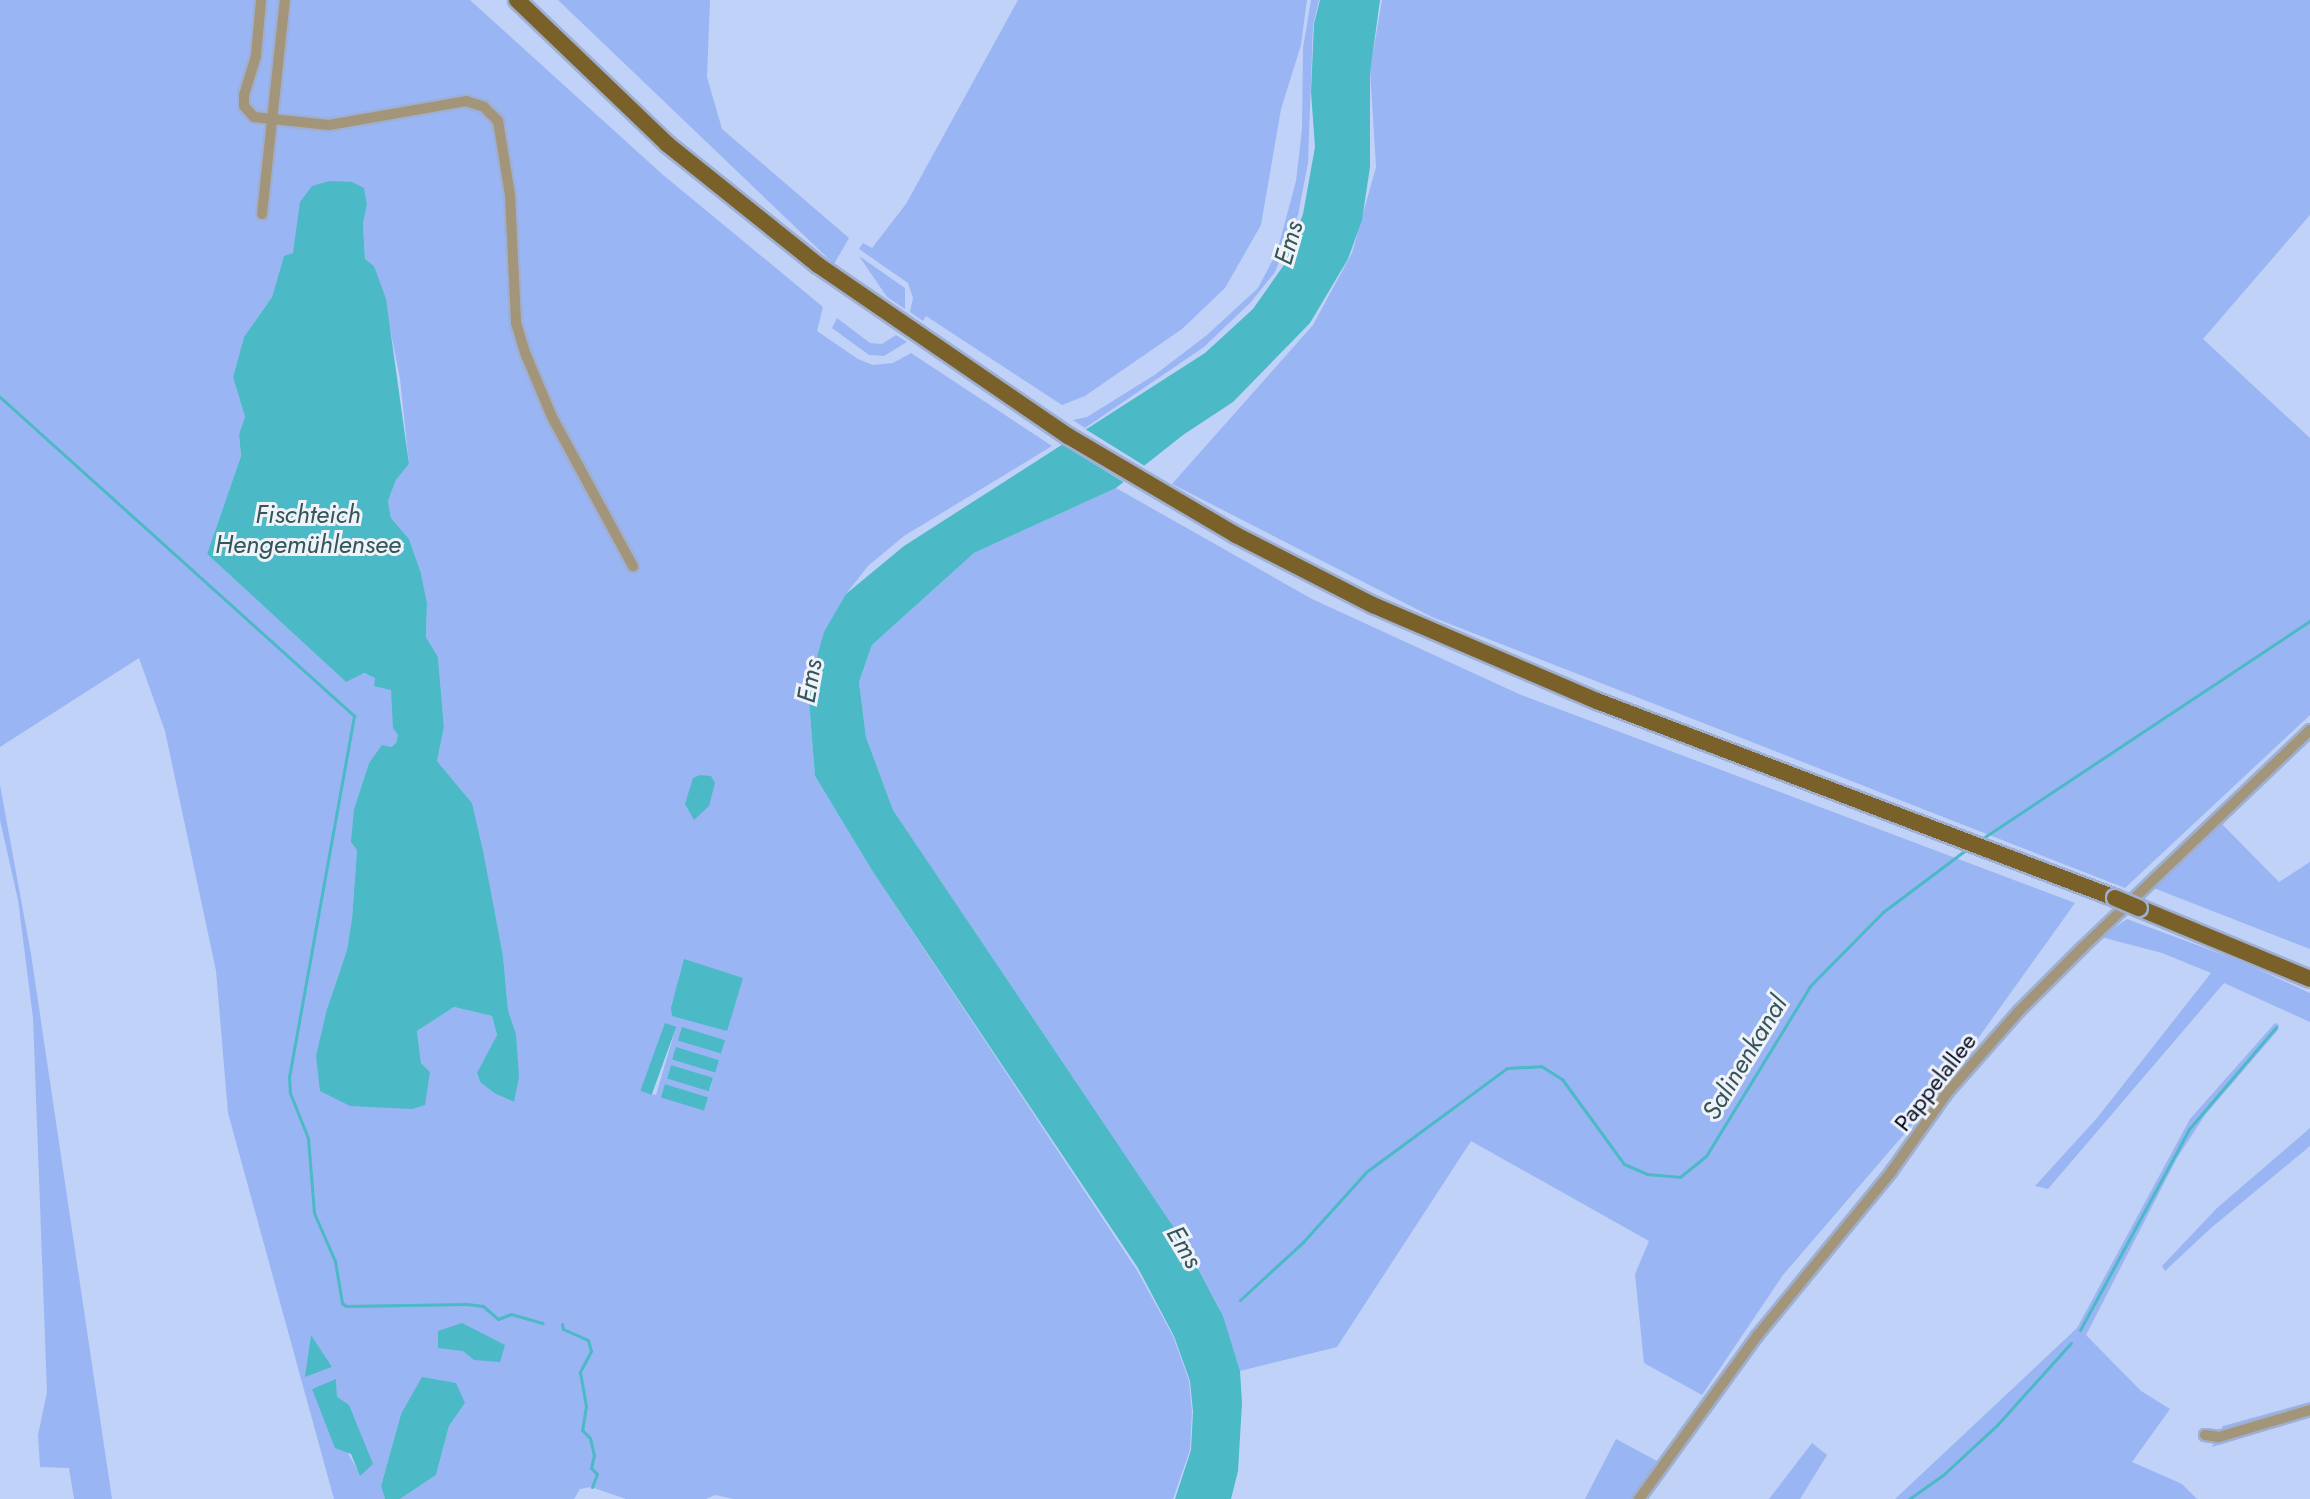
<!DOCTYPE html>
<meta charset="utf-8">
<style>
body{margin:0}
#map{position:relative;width:2310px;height:1499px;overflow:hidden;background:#c0d2f8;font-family:Jost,sans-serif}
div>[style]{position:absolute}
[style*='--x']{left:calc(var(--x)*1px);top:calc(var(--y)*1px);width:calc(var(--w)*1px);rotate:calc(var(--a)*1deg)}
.green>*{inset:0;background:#9ab5f3}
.water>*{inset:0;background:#4bb9c6;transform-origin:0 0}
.pier>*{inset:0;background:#c0d2f8}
.stream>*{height:3px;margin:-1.5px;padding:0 1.5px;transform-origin:1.5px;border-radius:1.5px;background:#4bb9c6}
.roads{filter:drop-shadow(2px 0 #9fafd2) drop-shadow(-2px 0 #9fafd2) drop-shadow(0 2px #9fafd2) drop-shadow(0 -2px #9fafd2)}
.street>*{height:10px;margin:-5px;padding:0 5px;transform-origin:5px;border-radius:5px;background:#a29579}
.primary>*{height:16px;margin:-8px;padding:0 8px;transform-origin:8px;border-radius:8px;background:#796129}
.bridges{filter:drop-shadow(2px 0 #9fafd2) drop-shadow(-2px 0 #9fafd2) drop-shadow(0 2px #9fafd2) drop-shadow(0 -2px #9fafd2)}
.primary-bridge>*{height:16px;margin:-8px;padding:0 8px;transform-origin:8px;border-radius:8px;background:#796129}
span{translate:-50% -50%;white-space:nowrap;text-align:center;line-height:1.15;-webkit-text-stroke:6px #eff3f9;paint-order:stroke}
.street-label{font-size:24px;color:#081026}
.water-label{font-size:26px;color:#345559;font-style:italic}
</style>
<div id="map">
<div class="green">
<div style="clip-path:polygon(evenodd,0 0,470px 0,662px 174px,823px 307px,817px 331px,858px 359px,873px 365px,893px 363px,911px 353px,1052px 446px,904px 536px,868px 566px,846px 594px,808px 688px,815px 776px,873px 872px,1138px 1272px,1173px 1336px,1189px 1381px,1192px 1412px,1190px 1450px,1173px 1499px,734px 1499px,715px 1495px,706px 1499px,626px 1499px,591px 1487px,580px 1489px,574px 1499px,400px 1499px,436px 1475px,449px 1426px,465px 1403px,401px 1414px,381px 1486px,385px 1499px,334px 1499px,228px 1113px,216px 971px,165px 731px,139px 658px,0 747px,0 0,364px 189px,367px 204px,363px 224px,365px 259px,374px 266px,389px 323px,400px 379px,409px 464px,396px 480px,388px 501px,391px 518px,409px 539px,421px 573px,427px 603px,426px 637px,438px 657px,444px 727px,437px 761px,472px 803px,503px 956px,508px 1010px,516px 1034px,514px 1102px,494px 1093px,480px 1082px,477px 1074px,497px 1035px,492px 1016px,454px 1007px,417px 1031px,421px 1063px,430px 1072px,412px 1109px,320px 1091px,327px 1009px,347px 950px,352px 918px,357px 850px,354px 809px,369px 763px,396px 743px,398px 735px,391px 689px,374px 685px,376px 678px,363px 673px,345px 681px,207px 554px,241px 456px,239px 434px,245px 417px,233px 377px,244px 337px,272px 297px,284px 257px,293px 253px,298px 240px,364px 189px,0 0,676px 1027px,656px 1095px,645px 1092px,644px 1092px,676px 1027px,0 0,671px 1065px,713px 1078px,710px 1090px,667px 1078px,671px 1065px,0 0,665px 1084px,707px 1097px,704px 1109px,662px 1097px,665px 1084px,0 0,311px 1336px,332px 1367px,306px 1376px,311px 1336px,0 0,336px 1380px,337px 1397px,361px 1476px,312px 1389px,336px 1380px)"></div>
<div style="clip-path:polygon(558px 0,710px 0,707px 77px,722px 129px,849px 238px,834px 264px)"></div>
<div style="clip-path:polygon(1018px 0,1307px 0,1301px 45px,1281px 109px,1261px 225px,1225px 288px,1182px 329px,1085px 396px,1062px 405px,926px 316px,923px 321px,910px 312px,913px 298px,908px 283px,859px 249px,863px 243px,872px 248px,906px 204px)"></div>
<div style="clip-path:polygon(1311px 0,1319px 0,1313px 26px,1308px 163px,1298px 215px,1275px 272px,1251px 302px,1204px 347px,1085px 428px,1073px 420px,1087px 417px,1156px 374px,1207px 335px,1258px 288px,1277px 252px,1296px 181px,1302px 129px,1303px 48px)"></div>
<div style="clip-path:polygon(1382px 0,2310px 0,2310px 215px,2203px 339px,2310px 438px,2310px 715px,2125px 888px,1432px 617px,1172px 484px,1313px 325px,1352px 253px,1376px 167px,1370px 70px)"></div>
<div style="clip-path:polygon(859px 256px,905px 288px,905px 309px,887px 297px)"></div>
<div style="clip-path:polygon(837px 318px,870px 343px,882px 344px,896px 335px,907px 342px,884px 356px,869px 355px,832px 328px)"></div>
<div style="clip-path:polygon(1116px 488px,1312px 599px,1519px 694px,2075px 903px,1936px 1097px,1783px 1275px,1702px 1395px,1644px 1363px,1635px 1274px,1649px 1241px,1471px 1141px,1337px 1347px,1240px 1371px,1219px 1308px,1185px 1244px,893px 810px,866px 737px,859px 682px,872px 645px,974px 553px)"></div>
<div style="clip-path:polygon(0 785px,31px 954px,112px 1499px,74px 1499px,69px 1468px,40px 1467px,38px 1435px,47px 1392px,33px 1018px,18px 900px,0 820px)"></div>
<div style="clip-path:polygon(2220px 822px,2279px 882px,2310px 862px,2310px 949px,2151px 887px)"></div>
<div style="clip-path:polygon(2127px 919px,2240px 961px,2310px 993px,2310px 1022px,2224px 983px,2048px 1189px,2035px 1186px,2097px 1118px,2211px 973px,2162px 953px,2101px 937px)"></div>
<div style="clip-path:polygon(2275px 1023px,2279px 1025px,2278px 1030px,2205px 1115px,2177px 1158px,2086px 1335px,2141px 1391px,2170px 1409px,2132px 1462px,2182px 1484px,2197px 1499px,1895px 1499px,2077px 1328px,2190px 1119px)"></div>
<div style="clip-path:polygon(2310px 1128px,2310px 1146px,2211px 1228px,2165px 1271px,2162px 1266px,2217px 1208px)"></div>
<div style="clip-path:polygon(2310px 1402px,2310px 1417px,2212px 1447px,2223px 1426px)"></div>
<div style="clip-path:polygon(1616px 1439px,1657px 1461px,1633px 1499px,1585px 1499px)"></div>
<div style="clip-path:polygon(1812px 1443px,1827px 1455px,1800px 1499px,1769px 1499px)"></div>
</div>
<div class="water">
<div style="clip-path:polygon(1320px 0,1380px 0,1370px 73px,1370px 167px,1362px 220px,1348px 259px,1310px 323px,1233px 402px,1183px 435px,1116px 488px,974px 553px,872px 645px,859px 682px,866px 737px,893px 810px,1185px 1244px,1223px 1316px,1240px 1371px,1242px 1403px,1238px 1471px,1231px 1499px,1175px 1499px,1191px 1450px,1193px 1412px,1190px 1381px,1174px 1336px,1138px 1268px,873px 872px,815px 776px,808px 689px,824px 632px,846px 594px,904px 546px,1205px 353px,1253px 309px,1284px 265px,1303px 214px,1315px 147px,1311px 92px,1314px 24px)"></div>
<div style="clip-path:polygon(330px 181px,352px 182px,364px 188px,367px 204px,363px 224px,365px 259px,374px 266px,386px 299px,409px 464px,396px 480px,388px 501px,391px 518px,409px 539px,421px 573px,427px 603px,426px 637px,438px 657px,444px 727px,437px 761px,472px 803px,483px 851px,503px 956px,508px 1010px,516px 1034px,519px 1077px,514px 1102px,494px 1093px,480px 1082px,477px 1073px,497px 1035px,492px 1016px,454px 1007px,417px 1031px,421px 1063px,430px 1072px,425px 1105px,412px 1109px,350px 1106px,320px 1091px,316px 1056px,327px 1009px,347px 950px,352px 918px,357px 850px,351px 842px,354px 809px,369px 763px,382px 745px,391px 747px,396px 743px,398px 735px,393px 728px,391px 690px,374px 686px,375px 678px,364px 673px,346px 682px,207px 554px,241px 456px,239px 434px,245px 417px,233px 377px,244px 337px,272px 297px,284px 256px,293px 253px,300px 202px,312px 186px)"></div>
<div style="clip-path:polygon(700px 775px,711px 776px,715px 783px,709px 806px,694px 820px,685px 804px,693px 778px)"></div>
<div style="clip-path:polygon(684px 959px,743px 978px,727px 1031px,672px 1016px,671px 1008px)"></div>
<div style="left:665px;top:1023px;width:12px;height:72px;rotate:20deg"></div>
<div style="left:682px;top:1027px;width:45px;height:14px;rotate:17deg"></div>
<div style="left:676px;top:1047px;width:45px;height:13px;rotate:17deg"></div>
<div style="left:671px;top:1065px;width:44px;height:14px;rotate:17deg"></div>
<div style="left:665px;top:1084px;width:45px;height:14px;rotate:17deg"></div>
<div style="clip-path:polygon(462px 1323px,505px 1345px,500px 1362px,474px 1360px,463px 1351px,438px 1348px,438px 1331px)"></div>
<div style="clip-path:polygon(311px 1335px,332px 1367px,305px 1377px)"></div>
<div style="clip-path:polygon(422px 1377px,456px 1383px,465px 1403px,449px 1426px,436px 1475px,400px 1499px,385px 1499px,381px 1486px,401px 1414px)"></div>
<div style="clip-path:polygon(336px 1379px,337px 1397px,349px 1405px,373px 1464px,360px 1476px,351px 1454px,335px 1448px,312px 1389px)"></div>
</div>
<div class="pier">
<div style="clip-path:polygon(1082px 427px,1148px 468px,1127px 484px,1058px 442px)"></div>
</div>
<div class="stream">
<div style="--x:0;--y:397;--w:477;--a:42"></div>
<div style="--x:354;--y:716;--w:366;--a:100.2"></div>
<div style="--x:289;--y:1076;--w:17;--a:87"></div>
<div style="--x:290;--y:1093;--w:48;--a:68.2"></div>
<div style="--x:308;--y:1138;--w:75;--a:85.4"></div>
<div style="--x:314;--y:1213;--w:52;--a:66.4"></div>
<div style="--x:335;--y:1261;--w:43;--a:80.5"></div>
<div style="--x:342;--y:1303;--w:5;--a:37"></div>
<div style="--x:346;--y:1306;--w:121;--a:-0.9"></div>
<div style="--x:467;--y:1304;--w:16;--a:7"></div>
<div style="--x:483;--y:1306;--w:20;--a:41"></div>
<div style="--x:498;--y:1319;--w:14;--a:-21"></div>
<div style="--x:511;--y:1314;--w:33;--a:16"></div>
<div style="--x:1980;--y:840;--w:396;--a:-33.6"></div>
<div style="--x:1240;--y:1300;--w:86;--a:-42.6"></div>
<div style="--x:1303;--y:1242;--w:94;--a:-48"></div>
<div style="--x:1366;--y:1172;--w:175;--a:-36.4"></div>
<div style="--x:1507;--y:1068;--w:34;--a:-3"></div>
<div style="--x:1541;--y:1066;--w:25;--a:32"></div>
<div style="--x:1562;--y:1079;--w:105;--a:53.9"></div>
<div style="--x:1624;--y:1164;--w:25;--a:23"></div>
<div style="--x:1647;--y:1174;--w:33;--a:5"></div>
<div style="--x:1680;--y:1177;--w:33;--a:-39"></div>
<div style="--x:1706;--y:1156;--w:199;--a:-58.5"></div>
<div style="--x:1810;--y:986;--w:104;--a:-45.4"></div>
<div style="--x:1883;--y:912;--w:105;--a:-36.9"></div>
<div style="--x:562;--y:1324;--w:5;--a:79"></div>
<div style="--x:563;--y:1329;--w:27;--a:24"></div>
<div style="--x:588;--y:1340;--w:11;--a:75"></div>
<div style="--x:591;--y:1351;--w:24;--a:118"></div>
<div style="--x:580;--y:1372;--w:35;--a:80"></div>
<div style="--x:586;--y:1406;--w:24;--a:99"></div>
<div style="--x:582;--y:1430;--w:11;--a:45"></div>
<div style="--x:590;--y:1438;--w:17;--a:77"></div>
<div style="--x:594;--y:1455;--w:13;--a:103"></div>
<div style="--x:591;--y:1468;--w:8;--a:45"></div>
<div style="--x:597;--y:1474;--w:14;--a:111"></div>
<div style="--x:2080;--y:1330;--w:229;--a:-61.5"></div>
<div style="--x:2189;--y:1129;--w:134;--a:-49.5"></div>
<div style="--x:1909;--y:1499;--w:42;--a:-35.2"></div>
<div style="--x:1943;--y:1475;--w:75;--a:-42.8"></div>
<div style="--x:1998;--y:1424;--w:109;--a:-48"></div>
</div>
<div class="roads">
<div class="street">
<div style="--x:261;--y:0;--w:56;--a:95.1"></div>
<div style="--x:256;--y:56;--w:41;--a:107.1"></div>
<div style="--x:244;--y:95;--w:11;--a:90"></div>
<div style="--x:244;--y:106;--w:15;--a:48"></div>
<div style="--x:254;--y:117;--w:75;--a:6.1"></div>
<div style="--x:329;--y:125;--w:139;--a:-9.9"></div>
<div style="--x:466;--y:101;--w:19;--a:18"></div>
<div style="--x:484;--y:107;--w:20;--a:45"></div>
<div style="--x:498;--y:121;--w:75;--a:80.8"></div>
<div style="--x:510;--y:195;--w:128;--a:87.3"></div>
<div style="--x:516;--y:323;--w:34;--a:73"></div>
<div style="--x:526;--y:355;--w:67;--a:67.2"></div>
<div style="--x:552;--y:417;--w:170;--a:61.5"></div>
<div style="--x:262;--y:214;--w:215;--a:-83.9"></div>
<div style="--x:2205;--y:1435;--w:14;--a:8"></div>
<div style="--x:2219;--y:1437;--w:95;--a:-16.5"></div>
<div style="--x:1639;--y:1499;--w:201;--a:-54.1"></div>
<div style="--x:1757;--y:1336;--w:212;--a:-50.7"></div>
<div style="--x:1891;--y:1172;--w:97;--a:-54.7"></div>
<div style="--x:1947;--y:1093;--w:109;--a:-48.7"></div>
<div style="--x:2019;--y:1011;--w:91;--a:-45"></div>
<div style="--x:2083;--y:947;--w:314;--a:-43.7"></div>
</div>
<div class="primary">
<div style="--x:517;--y:0;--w:208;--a:43.8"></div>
<div style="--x:667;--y:144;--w:193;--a:38.7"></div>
<div style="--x:818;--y:265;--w:303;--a:34.4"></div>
<div style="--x:1068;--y:436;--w:195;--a:30.5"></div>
<div style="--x:1236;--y:535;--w:154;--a:27.1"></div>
<div style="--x:1373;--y:605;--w:244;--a:23.2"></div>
<div style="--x:1597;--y:701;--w:554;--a:20.82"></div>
<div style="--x:2139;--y:908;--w:185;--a:22.5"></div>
</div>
</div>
<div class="bridges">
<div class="primary-bridge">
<div style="--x:2115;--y:898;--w:26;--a:23"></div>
</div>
</div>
<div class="street-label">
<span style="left:1935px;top:1082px;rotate:-52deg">Pappelallee</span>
</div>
<div class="water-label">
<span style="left:1289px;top:243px;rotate:-74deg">Ems</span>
<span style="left:308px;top:530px">Fischteich<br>Hengemühlensee</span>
<span style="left:810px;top:681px;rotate:-80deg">Ems</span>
<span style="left:1745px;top:1058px;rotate:-59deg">Salinenkanal</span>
<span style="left:1184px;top:1247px;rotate:59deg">Ems</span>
</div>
</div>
